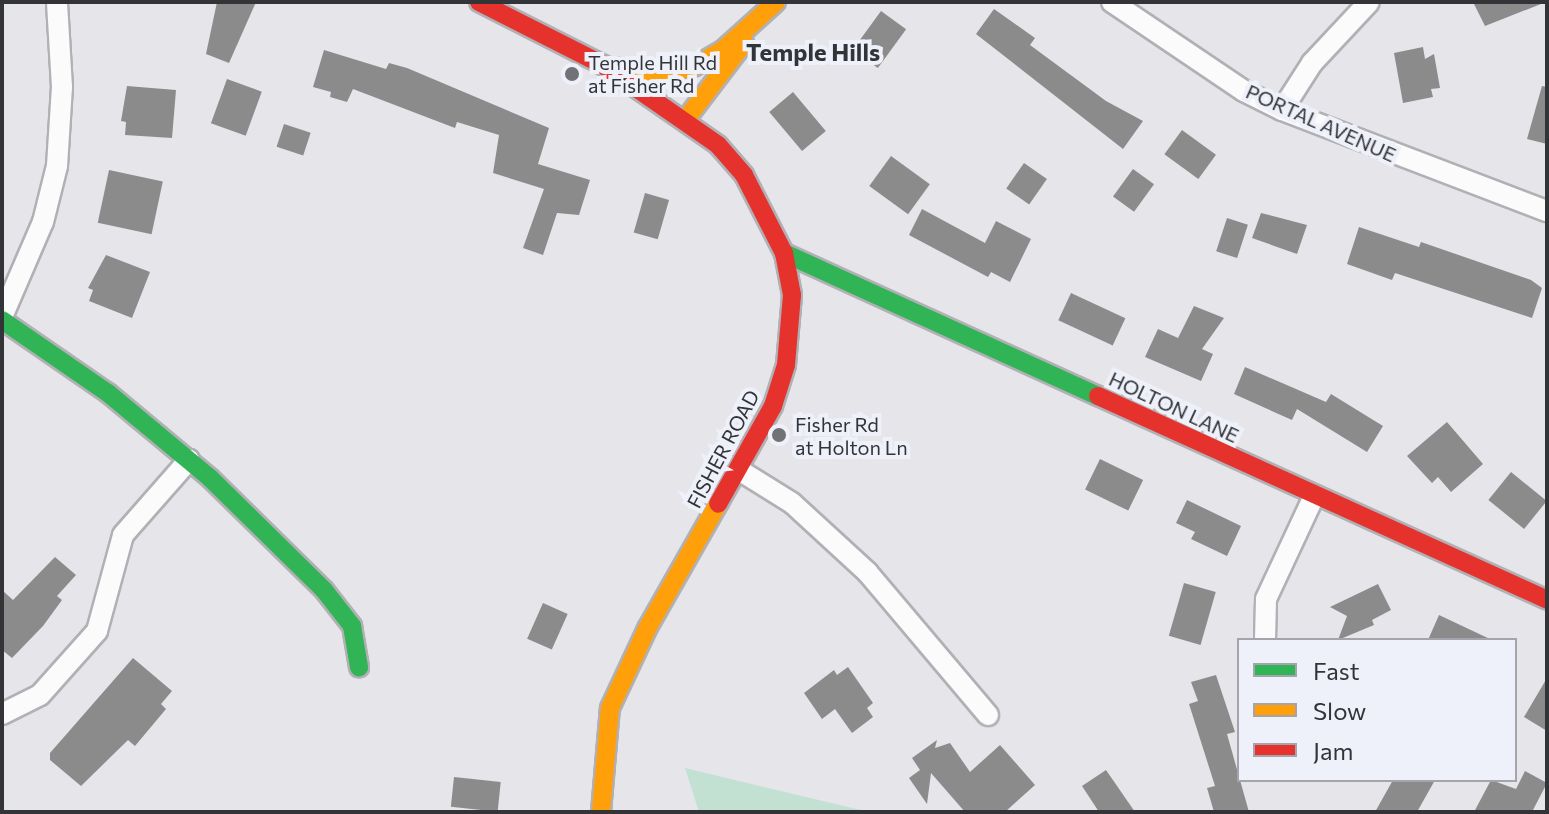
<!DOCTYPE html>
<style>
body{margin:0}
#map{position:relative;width:1549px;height:814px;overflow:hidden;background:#e5e5ea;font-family:Commissioner,sans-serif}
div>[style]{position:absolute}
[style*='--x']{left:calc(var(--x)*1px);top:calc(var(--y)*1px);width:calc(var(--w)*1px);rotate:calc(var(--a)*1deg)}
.green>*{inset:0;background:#c3e1d3}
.building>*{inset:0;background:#8c8b8c;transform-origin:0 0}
.roads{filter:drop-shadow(2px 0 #b1b1b5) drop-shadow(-2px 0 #b1b1b5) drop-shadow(0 2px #b1b1b5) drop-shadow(0 -2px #b1b1b5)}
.street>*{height:20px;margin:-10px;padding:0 10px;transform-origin:10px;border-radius:10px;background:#fbfbfc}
.fast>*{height:18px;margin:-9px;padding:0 9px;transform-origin:9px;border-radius:9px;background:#30b455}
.slow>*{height:18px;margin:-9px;padding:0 9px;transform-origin:9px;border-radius:9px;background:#ff9f0a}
.jam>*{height:18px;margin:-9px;padding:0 9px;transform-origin:9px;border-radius:9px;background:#e5322d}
.dots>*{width:22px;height:22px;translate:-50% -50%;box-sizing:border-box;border:4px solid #eff1fa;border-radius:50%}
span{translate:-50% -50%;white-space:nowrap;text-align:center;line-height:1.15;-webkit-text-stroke:8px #eff1fa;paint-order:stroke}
.poi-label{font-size:20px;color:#333438}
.left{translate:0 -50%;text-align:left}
.street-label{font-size:20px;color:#333438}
.quarter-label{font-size:24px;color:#333438;font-weight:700}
.frame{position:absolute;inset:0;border:4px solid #333438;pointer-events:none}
.legend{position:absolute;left:1237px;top:638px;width:280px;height:144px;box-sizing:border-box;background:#eff1fa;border:2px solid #a4a5ac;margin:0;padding:10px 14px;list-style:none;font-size:24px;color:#333438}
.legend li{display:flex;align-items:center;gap:16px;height:40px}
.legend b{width:40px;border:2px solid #a4a5ac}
</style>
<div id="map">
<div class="green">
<div style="clip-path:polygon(685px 768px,869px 812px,699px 812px)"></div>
</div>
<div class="building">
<div style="clip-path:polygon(217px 2px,256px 2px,229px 63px,206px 54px)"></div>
<div style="clip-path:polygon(1473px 2px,1546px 2px,1485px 26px)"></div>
<div style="clip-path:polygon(994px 9px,1035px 38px,1030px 45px,1106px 101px,1143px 121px,1123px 149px,976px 34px)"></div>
<div style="left:881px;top:11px;width:31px;height:48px;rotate:36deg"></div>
<div style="clip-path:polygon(1423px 47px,1425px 59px,1434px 54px,1440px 88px,1431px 89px,1433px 97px,1403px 103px,1394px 53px)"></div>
<div style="clip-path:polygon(324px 50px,386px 69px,389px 63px,407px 68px,549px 128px,538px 164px,590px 180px,579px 215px,557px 213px,543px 255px,523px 248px,544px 189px,493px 173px,499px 135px,457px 122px,455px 128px,353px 89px,347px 102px,330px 97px,331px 92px,313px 87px)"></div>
<div style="left:227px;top:79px;width:37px;height:47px;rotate:20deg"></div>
<div style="clip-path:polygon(127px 86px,176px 90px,172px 138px,125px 135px,126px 122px,121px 121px)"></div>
<div style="clip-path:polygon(1542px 86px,1547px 87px,1547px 144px,1527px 139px)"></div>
<div style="left:793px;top:92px;width:51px;height:31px;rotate:50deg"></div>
<div style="left:284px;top:124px;width:28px;height:24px;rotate:18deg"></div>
<div style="left:1182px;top:130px;width:42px;height:30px;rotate:36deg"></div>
<div style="left:891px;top:156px;width:48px;height:37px;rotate:36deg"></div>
<div style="left:1024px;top:163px;width:28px;height:31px;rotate:35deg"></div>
<div style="left:1133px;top:169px;width:26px;height:34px;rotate:36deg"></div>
<div style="left:109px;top:170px;width:55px;height:54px;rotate:12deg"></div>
<div style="left:645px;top:193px;width:25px;height:41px;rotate:16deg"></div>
<div style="clip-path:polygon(922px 209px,985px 243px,996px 221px,1031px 239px,1010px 282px,991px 272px,988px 277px,909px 235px)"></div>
<div style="clip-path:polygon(1261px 213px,1307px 225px,1297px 254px,1252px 238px)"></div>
<div style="left:1227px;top:218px;width:22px;height:35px;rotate:18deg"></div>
<div style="clip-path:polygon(1359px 227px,1419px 247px,1421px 242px,1531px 280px,1542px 288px,1532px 318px,1395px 273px,1392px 280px,1347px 264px)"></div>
<div style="clip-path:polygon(106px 255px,150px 272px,132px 318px,89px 301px,93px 290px,88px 288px)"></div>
<div style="left:1071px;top:293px;width:60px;height:30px;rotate:25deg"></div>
<div style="clip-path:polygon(1194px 306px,1224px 318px,1202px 349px,1213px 354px,1201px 381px,1145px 357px,1158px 329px,1178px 338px)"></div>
<div style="clip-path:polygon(1245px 367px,1326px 402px,1331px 394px,1383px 426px,1367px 452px,1297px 409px,1292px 420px,1234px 394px)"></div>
<div style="clip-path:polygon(1447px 422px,1483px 464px,1451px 492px,1438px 477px,1432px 483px,1407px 456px)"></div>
<div style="left:1100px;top:459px;width:48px;height:34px;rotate:26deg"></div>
<div style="left:1511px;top:472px;width:46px;height:36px;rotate:39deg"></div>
<div style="clip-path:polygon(1187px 500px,1241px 526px,1227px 556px,1191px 539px,1195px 532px,1176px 523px)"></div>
<div style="clip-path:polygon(55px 557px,76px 575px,57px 596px,62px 600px,43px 626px,12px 658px,2px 650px,2px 590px,13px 600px)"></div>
<div style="left:1184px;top:583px;width:33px;height:55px;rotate:16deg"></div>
<div style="clip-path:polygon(1378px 584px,1391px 610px,1372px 620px,1374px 625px,1338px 640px,1347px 616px,1330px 607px)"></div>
<div style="left:543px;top:603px;width:27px;height:39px;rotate:24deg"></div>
<div style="clip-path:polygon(1439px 615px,1492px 640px,1428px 640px)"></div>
<div style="clip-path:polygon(133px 658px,172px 691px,161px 704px,166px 709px,135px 746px,128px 740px,81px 786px,50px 760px,50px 753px)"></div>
<div style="clip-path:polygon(848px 667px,873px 703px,867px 708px,873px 717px,852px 733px,835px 709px,822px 719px,804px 693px,834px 670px,837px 675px)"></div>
<div style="clip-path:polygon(1216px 675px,1235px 732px,1227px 734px,1249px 812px,1214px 812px,1207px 788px,1215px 786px,1189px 704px,1198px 701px,1191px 682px)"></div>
<div style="clip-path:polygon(1547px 678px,1547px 731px,1524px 717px)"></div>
<div style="clip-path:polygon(937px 740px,935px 748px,950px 743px,970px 772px,1000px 745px,1035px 785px,1005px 812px,965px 812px,931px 773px,927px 804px,909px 778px,920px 770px,912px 758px)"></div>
<div style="clip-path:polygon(1106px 770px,1135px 812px,1099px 812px,1082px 786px)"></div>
<div style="clip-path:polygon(1525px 771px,1547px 783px,1532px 812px,1474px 812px,1491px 780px,1516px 789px)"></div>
<div style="left:454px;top:777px;width:47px;height:30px;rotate:6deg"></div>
<div style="clip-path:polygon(1393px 780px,1435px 780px,1417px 812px,1375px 812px)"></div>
</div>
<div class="roads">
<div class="street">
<div style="--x:1112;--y:2;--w:159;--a:34"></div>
<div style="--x:1244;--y:91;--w:42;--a:26.6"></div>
<div style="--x:1282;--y:110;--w:284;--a:20.9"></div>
<div style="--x:1282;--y:110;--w:56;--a:-57.4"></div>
<div style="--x:1312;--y:63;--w:83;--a:-46.9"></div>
<div style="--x:2;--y:317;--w:103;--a:-66.7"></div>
<div style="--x:43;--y:222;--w:58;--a:-76"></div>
<div style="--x:57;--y:166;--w:79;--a:-86.4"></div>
<div style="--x:62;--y:87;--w:85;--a:-93.4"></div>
<div style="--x:739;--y:470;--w:62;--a:31.9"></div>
<div style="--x:792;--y:503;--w:103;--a:42.6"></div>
<div style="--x:868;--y:573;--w:186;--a:49.8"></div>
<div style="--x:1265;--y:640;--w:41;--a:-88.6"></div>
<div style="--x:1266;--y:599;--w:114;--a:-65"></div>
<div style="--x:2;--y:714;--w:42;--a:-26.6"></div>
<div style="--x:40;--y:695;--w:86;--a:-48.3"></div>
<div style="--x:97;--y:631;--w:99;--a:-74.8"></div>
<div style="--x:123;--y:535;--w:100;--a:-48.7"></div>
</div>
<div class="fast">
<div style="--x:784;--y:253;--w:345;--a:24.5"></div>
<div style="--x:2;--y:320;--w:129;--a:34.6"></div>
<div style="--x:108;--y:393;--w:133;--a:39.8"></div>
<div style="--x:210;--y:478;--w:160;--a:44.5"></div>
<div style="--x:324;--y:590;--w:46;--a:52.1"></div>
<div style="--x:352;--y:626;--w:42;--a:80.3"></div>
</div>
<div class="slow">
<div style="--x:618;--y:67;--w:49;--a:8.3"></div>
<div style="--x:666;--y:74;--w:30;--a:-15"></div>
<div style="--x:695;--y:66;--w:34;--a:-30"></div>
<div style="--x:724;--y:49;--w:70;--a:-42.1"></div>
<div style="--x:686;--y:119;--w:96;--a:-52.7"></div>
<div style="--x:601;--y:812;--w:104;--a:-85.1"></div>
<div style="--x:610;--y:708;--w:89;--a:-64.9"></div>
<div style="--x:648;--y:627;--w:142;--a:-60.4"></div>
</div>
<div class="jam">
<div style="--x:479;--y:2;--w:139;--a:26.9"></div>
<div style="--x:603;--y:65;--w:140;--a:34.8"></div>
<div style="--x:718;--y:145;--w:40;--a:49"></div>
<div style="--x:744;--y:175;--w:88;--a:62.9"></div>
<div style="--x:784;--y:253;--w:43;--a:79.2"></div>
<div style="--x:792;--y:295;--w:70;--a:94.9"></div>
<div style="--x:786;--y:365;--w:43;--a:107.6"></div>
<div style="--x:773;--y:406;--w:112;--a:119.3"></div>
<div style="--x:1098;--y:396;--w:493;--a:24.4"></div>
</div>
</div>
<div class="dots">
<div style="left:572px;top:74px;background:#717276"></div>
<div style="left:779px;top:435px;background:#717276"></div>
</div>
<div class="poi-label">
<span class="left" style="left:588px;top:74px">Temple Hill Rd<br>at Fisher Rd</span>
<span class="left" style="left:795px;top:436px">Fisher Rd<br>at Holton Ln</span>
</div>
<div class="street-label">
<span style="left:1321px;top:123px;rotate:24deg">PORTAL AVENUE</span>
<span style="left:1174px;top:407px;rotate:25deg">HOLTON LANE</span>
<span style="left:723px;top:449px;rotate:-62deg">FISHER ROAD</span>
</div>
<div class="quarter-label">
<span style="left:813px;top:52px">Temple Hills</span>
</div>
<div class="frame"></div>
<ul class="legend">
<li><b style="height:10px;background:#30b455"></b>Fast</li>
<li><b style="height:10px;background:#ff9f0a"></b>Slow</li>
<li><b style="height:10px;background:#e5322d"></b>Jam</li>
</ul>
</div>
